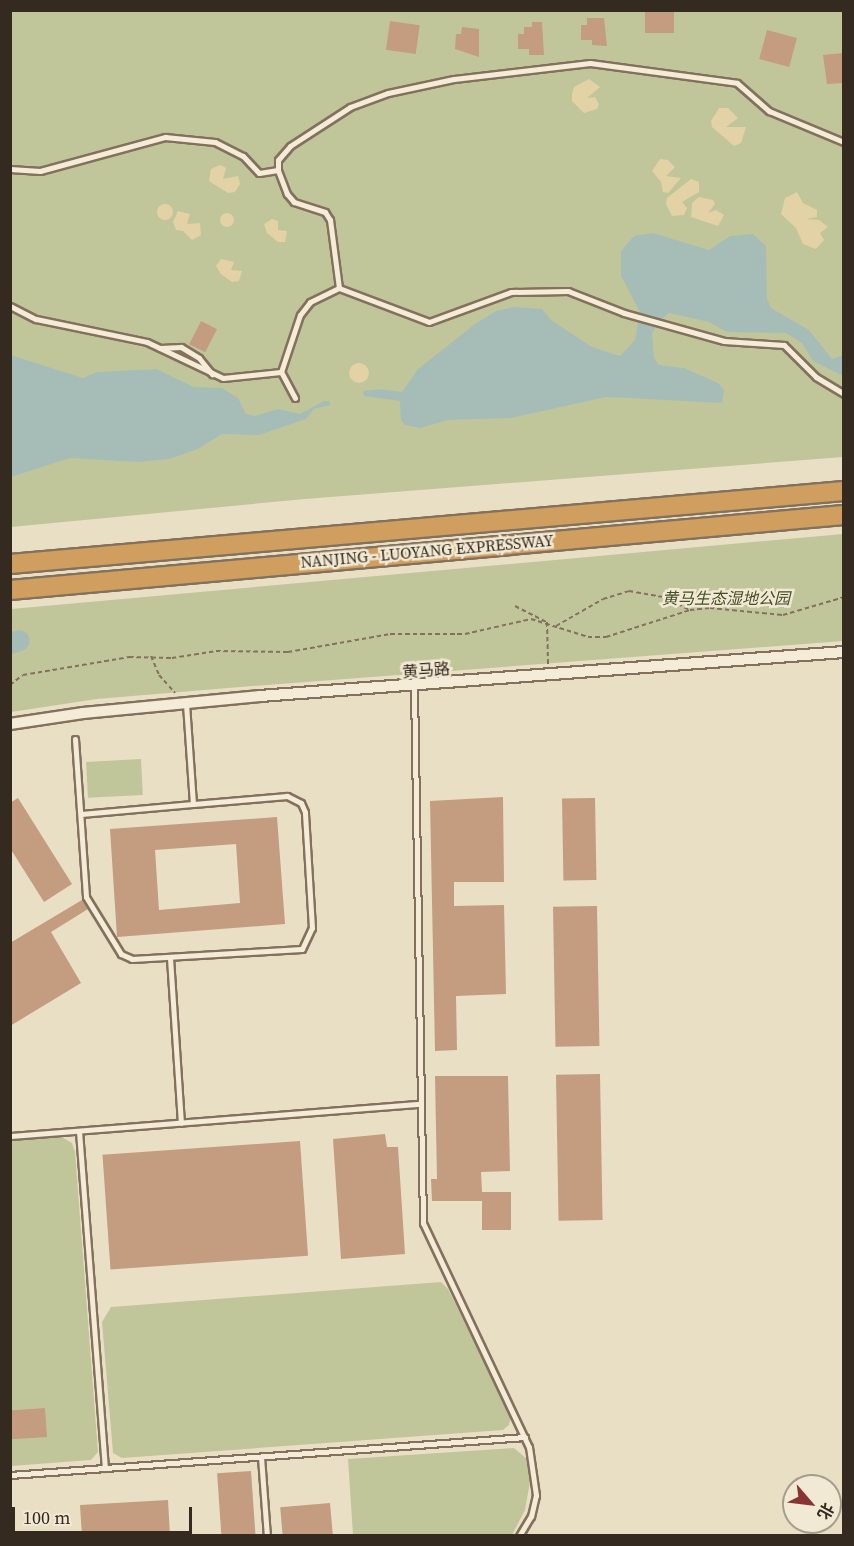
<!DOCTYPE html>
<meta charset="utf-8">
<style>
body{margin:0}
#map{position:relative;width:854px;height:1546px;overflow:hidden;background:#e9dfc5;font-family:"Source Serif 4","Noto Sans SC",serif}
div>[style]{position:absolute}
[style*='--x']{left:calc(var(--x)*1px);top:calc(var(--y)*1px);width:calc(var(--w)*1px);rotate:calc(var(--a)*1deg)}
.green>*{inset:0;background:#c1c69a;transform-origin:0 0}
.sand>*{inset:0;background:#e2d2a5}
.round{border-radius:50%}
.water>*{inset:0;background:#a6bdb7}
.river>*{height:21px;margin:-10.5px;padding:0 10.5px;transform-origin:10.5px;border-radius:10.5px;background:#a6bdb7}
.building>*{inset:0;background:#c49c7f;transform-origin:0 0}
.path>*{height:2px;margin-top:-1px;transform-origin:0;background:repeating-linear-gradient(90deg,#83715d 0 4.5px,transparent 0 7.5px)}
.roads{filter:drop-shadow(2px 0 #83715d) drop-shadow(-2px 0 #83715d) drop-shadow(0 2px #83715d) drop-shadow(0 -2px #83715d)}
.service>*{height:5px;margin:-2.5px;padding:0 2.5px;transform-origin:2.5px;border-radius:2.5px;background:#f5ecd8}
.minor>*{height:10px;margin:-5px;padding:0 5px;transform-origin:5px;border-radius:5px;background:#f5ecd8}
.motorway>*{height:18px;margin:-9px;padding:0 9px;transform-origin:9px;border-radius:9px;background:#d09e5f}
span{translate:-50% -50%;white-space:nowrap;text-align:center;line-height:1.15;-webkit-text-stroke:5px #f2e9d4;paint-order:stroke}
.street-label{font-size:16px;color:#342a1f}
.park-label{font-size:16px;color:#454e28;font-style:italic}
.frame{position:absolute;inset:0;border:12px solid #342a1f;pointer-events:none}
.north{position:absolute;left:782px;top:1474px;width:60px;height:60px;box-sizing:border-box;background:#f2e9d4;border:2px solid #a69d8c;border-radius:50%;rotate:118deg;font-size:16px;font-weight:700;line-height:24px;text-align:center;color:#342a1f}
.north::after{content:'';display:block;margin:auto;width:21px;height:27px;background:#8b3334;clip-path:polygon(50% 0,100% 100%,50% 72%,0 100%)}
.scale{position:absolute;left:12px;top:1507px;width:180px;height:27px;box-sizing:border-box;border:3px solid #342a1f;border-top:0;padding-left:8px;font-size:18px;line-height:21px;white-space:nowrap;color:#342a1f;-webkit-text-stroke:4px #f2e9d4;paint-order:stroke}
</style>
<div id="map">
<div class="green">
<div style="clip-path:polygon(10px 11px,843px 11px,843px 457px,305px 499px,11px 527px)"></div>
<div style="clip-path:polygon(843px 534px,843px 641px,228px 688px,97px 699px,11px 712px,11px 609px)"></div>
<div style="left:141px;top:759px;width:36px;height:55px;rotate:87deg"></div>
<div style="clip-path:polygon(62px 1137px,72px 1143px,75px 1152px,98px 1452px,91px 1460px,11px 1466px,11px 1140px)"></div>
<div style="clip-path:polygon(441px 1282px,448px 1289px,511px 1416px,509px 1425px,503px 1430px,122px 1458px,113px 1453px,102px 1322px,111px 1307px)"></div>
<div style="clip-path:polygon(514px 1448px,528px 1460px,530px 1482px,525px 1510px,512px 1535px,353px 1535px,348px 1459px)"></div>
</div>
<div class="sand">
<div style="clip-path:polygon(589px 79px,600px 87px,587px 98px,595px 97px,599px 104px,597px 109px,584px 113px,572px 101px,572px 94px,574px 87px)"></div>
<div style="clip-path:polygon(719px 108px,728px 108px,738px 118px,726px 127px,746px 127px,741px 143px,734px 146px,712px 127px,711px 121px)"></div>
<div style="clip-path:polygon(660px 159px,668px 160px,675px 167px,666px 176px,681px 178px,668px 193px,663px 192px,661px 182px,652px 171px)"></div>
<div style="clip-path:polygon(220px 165px,226px 168px,223px 179px,238px 176px,240px 184px,235px 192px,228px 193px,209px 181px,211px 169px)"></div>
<div style="clip-path:polygon(691px 179px,699px 182px,699px 192px,682px 202px,687px 208px,684px 215px,672px 216px,666px 204px,667px 198px)"></div>
<div style="clip-path:polygon(797px 192px,803px 203px,817px 210px,817px 217px,806px 219px,819px 220px,828px 227px,820px 233px,824px 240px,816px 249px,803px 244px,796px 228px,781px 214px,785px 198px)"></div>
<div style="clip-path:polygon(699px 197px,713px 200px,715px 204px,708px 213px,716px 210px,724px 215px,718px 226px,691px 217px,692px 203px)"></div>
<div class="round" style="left:157px;top:204px;width:16px;height:16px"></div>
<div style="clip-path:polygon(178px 211px,190px 214px,187px 224px,200px 223px,201px 235px,192px 240px,183px 231px,176px 230px,173px 222px)"></div>
<div class="round" style="left:220px;top:213px;width:14px;height:14px"></div>
<div style="clip-path:polygon(272px 219px,278px 221px,278px 230px,287px 231px,285px 242px,278px 242px,267px 233px,264px 224px)"></div>
<div style="clip-path:polygon(221px 259px,234px 262px,231px 270px,242px 271px,239px 281px,232px 282px,221px 274px,216px 266px)"></div>
<div class="round" style="left:349px;top:363px;width:20px;height:20px"></div>
</div>
<div class="water">
<div style="clip-path:polygon(653px 233px,709px 250px,730px 236px,753px 234px,766px 246px,767px 299px,771px 308px,809px 330px,832px 359px,843px 355px,843px 376px,813px 361px,802px 343px,786px 333px,727px 332px,709px 322px,669px 313px,658px 322px,652px 334px,654px 358px,659px 365px,684px 368px,718px 383px,724px 390px,722px 403px,606px 397px,511px 418px,448px 420px,420px 428px,405px 425px,401px 420px,400px 401px,364px 396px,363px 391px,381px 389px,402px 392px,418px 369px,475px 324px,496px 311px,514px 307px,542px 309px,551px 320px,592px 347px,620px 356px,635px 340px,640px 312px,621px 276px,621px 251px,634px 236px)"></div>
<div style="clip-path:polygon(10px 355px,83px 378px,97px 372px,156px 369px,194px 387px,222px 388px,238px 398px,246px 414px,255px 416px,278px 409px,300px 414px,324px 401px,329px 401px,331px 405px,314px 409px,306px 419px,259px 435px,222px 434px,198px 449px,169px 459px,138px 462px,70px 458px,11px 477px)"></div>
</div>
<div class="river">
<div style="--x:10;--y:643;--w:9;--a:-18"></div>
</div>
<div class="building">
<div style="left:645px;top:10px;width:29px;height:23px"></div>
<div style="clip-path:polygon(587px 18px,604px 18px,607px 46px,592px 45px,592px 40px,581px 40px,581px 25px,587px 25px)"></div>
<div style="left:390px;top:21px;width:30px;height:29px;rotate:8deg"></div>
<div style="clip-path:polygon(532px 22px,542px 22px,544px 55px,529px 55px,529px 49px,518px 49px,518px 34px,524px 34px,524px 27px,532px 27px)"></div>
<div style="clip-path:polygon(462px 27px,479px 29px,479px 57px,455px 49px,456px 34px,461px 34px)"></div>
<div style="left:767px;top:30px;width:31px;height:30px;rotate:15deg"></div>
<div style="clip-path:polygon(843px 53px,843px 83px,827px 84px,823px 55px)"></div>
<div style="left:201px;top:321px;width:18px;height:26px;rotate:27deg"></div>
<div style="clip-path:polygon(503px 797px,504px 882px,454px 882px,454px 906px,504px 905px,506px 994px,456px 996px,457px 1050px,435px 1051px,430px 801px)"></div>
<div style="clip-path:polygon(18px 798px,72px 884px,44px 902px,10px 848px,10px 803px)"></div>
<div style="left:595px;top:798px;width:82px;height:33px;rotate:89deg"></div>
<div style="clip-path:polygon(evenodd,277px 817px,285px 924px,117px 937px,110px 829px,277px 817px,236px 844px,240px 903px,159px 910px,155px 850px,236px 844px)"></div>
<div style="clip-path:polygon(82px 900px,88px 909px,51px 932px,81px 983px,10px 1026px,10px 943px)"></div>
<div style="left:597px;top:906px;width:140px;height:44px;rotate:89deg"></div>
<div style="left:600px;top:1074px;width:146px;height:44px;rotate:89deg"></div>
<div style="clip-path:polygon(435px 1076px,508px 1076px,510px 1171px,481px 1172px,482px 1192px,511px 1192px,511px 1230px,482px 1230px,482px 1201px,432px 1201px,431px 1179px,437px 1179px)"></div>
<div style="clip-path:polygon(385px 1134px,387px 1147px,398px 1147px,405px 1254px,341px 1259px,333px 1139px)"></div>
<div style="left:300px;top:1141px;width:115px;height:198px;rotate:86deg"></div>
<div style="left:45px;top:1408px;width:29px;height:35px;rotate:86deg"></div>
<div style="left:251px;top:1471px;width:65px;height:34px;rotate:86deg"></div>
<div style="clip-path:polygon(168px 1500px,170px 1536px,82px 1536px,80px 1505px)"></div>
<div style="left:330px;top:1503px;width:33px;height:50px;rotate:85deg"></div>
</div>
<div class="path">
<div style="--x:515;--y:606;--w:36;--a:27"></div>
<div style="--x:547;--y:622;--w:42;--a:88.6"></div>
<div style="--x:556;--y:626;--w:54;--a:-29.9"></div>
<div style="--x:603;--y:599;--w:27;--a:-17"></div>
<div style="--x:629;--y:591;--w:36;--a:10"></div>
<div style="--x:664;--y:597;--w:29;--a:27"></div>
<div style="--x:151;--y:656;--w:21;--a:67"></div>
<div style="--x:159;--y:675;--w:24;--a:48"></div>
<div style="--x:10;--y:685;--w:16;--a:-38"></div>
<div style="--x:23;--y:675;--w:108;--a:-9.6"></div>
<div style="--x:129;--y:657;--w:43;--a:1.3"></div>
<div style="--x:172;--y:658;--w:45;--a:-9"></div>
<div style="--x:216;--y:651;--w:72;--a:0.8"></div>
<div style="--x:288;--y:652;--w:104;--a:-10"></div>
<div style="--x:390;--y:634;--w:75;--a:0"></div>
<div style="--x:465;--y:634;--w:68;--a:-12.8"></div>
<div style="--x:531;--y:619;--w:60;--a:17.5"></div>
<div style="--x:588;--y:637;--w:18;--a:0"></div>
<div style="--x:606;--y:637;--w:88;--a:-17.8"></div>
<div style="--x:690;--y:610;--w:20;--a:-6"></div>
<div style="--x:710;--y:608;--w:73;--a:5.5"></div>
<div style="--x:783;--y:615;--w:64;--a:-16.4"></div>
</div>
<div class="roads">
<div class="service">
<div style="--x:10;--y:169;--w:30;--a:4"></div>
<div style="--x:40;--y:171;--w:130;--a:-15.2"></div>
<div style="--x:165;--y:137;--w:50;--a:5.7"></div>
<div style="--x:215;--y:142;--w:31;--a:27"></div>
<div style="--x:243;--y:156;--w:23;--a:47"></div>
<div style="--x:259;--y:173;--w:19;--a:-9"></div>
<div style="--x:339;--y:288;--w:69;--a:-97.5"></div>
<div style="--x:330;--y:220;--w:9;--a:-122"></div>
<div style="--x:325;--y:212;--w:33;--a:-162"></div>
<div style="--x:294;--y:202;--w:11;--a:-131"></div>
<div style="--x:287;--y:194;--w:26;--a:-111"></div>
<div style="--x:278;--y:170;--w:10;--a:-90"></div>
<div style="--x:278;--y:160;--w:18;--a:-49"></div>
<div style="--x:290;--y:146;--w:72;--a:-33"></div>
<div style="--x:350;--y:107;--w:40;--a:-20.2"></div>
<div style="--x:388;--y:93;--w:67;--a:-12"></div>
<div style="--x:454;--y:79;--w:137;--a:-6.7"></div>
<div style="--x:590;--y:63;--w:148;--a:7.7"></div>
<div style="--x:737;--y:83;--w:43;--a:41.2"></div>
<div style="--x:769;--y:111;--w:81;--a:22.5"></div>
<div style="--x:10;--y:306;--w:29;--a:27"></div>
<div style="--x:36;--y:319;--w:113;--a:11.7"></div>
<div style="--x:147;--y:342;--w:84;--a:25.3"></div>
<div style="--x:223;--y:378;--w:58;--a:-5.9"></div>
<div style="--x:160;--y:348;--w:21;--a:-3"></div>
<div style="--x:181;--y:347;--w:21;--a:31"></div>
<div style="--x:199;--y:358;--w:21;--a:51"></div>
<div style="--x:295;--y:398;--w:30;--a:-118"></div>
<div style="--x:281;--y:372;--w:60;--a:-71.6"></div>
<div style="--x:300;--y:315;--w:16;--a:-52"></div>
<div style="--x:310;--y:302;--w:32;--a:-26"></div>
<div style="--x:339;--y:288;--w:96;--a:20.7"></div>
<div style="--x:429;--y:322;--w:87;--a:-20.1"></div>
<div style="--x:511;--y:292;--w:57;--a:-1"></div>
<div style="--x:568;--y:291;--w:60;--a:21.4"></div>
<div style="--x:624;--y:313;--w:104;--a:15.6"></div>
<div style="--x:724;--y:341;--w:60;--a:3.8"></div>
<div style="--x:784;--y:345;--w:45;--a:45"></div>
<div style="--x:816;--y:377;--w:33;--a:31"></div>
<div style="--x:414;--y:687;--w:536;--a:89.04"></div>
<div style="--x:423;--y:1223;--w:248;--a:64.7"></div>
<div style="--x:529;--y:1447;--w:49;--a:81.7"></div>
<div style="--x:536;--y:1495;--w:22;--a:103"></div>
<div style="--x:531;--y:1516;--w:23;--a:121"></div>
<div style="--x:75;--y:739;--w:158;--a:86"></div>
<div style="--x:86;--y:897;--w:67;--a:58.4"></div>
<div style="--x:121;--y:954;--w:12;--a:24"></div>
<div style="--x:132;--y:959;--w:170;--a:-3.4"></div>
<div style="--x:302;--y:949;--w:23;--a:-65"></div>
<div style="--x:312;--y:928;--w:116;--a:-93.5"></div>
<div style="--x:305;--y:812;--w:10;--a:-114"></div>
<div style="--x:301;--y:803;--w:16;--a:-153"></div>
<div style="--x:287;--y:796;--w:94;--a:175.1"></div>
<div style="--x:81;--y:814;--w:112;--a:-5.1"></div>
<div style="--x:193;--y:804;--w:100;--a:-94"></div>
<div style="--x:170;--y:958;--w:165;--a:86.2"></div>
<div style="--x:79;--y:1131;--w:338;--a:85.6"></div>
<div style="--x:10;--y:1136;--w:412;--a:-4.5"></div>
<div style="--x:261;--y:1457;--w:79;--a:85.7"></div>
<div style="--x:10;--y:1475;--w:516;--a:-4.22"></div>
</div>
<div class="minor">
<div style="--x:10;--y:724;--w:74;--a:-8.6"></div>
<div style="--x:83;--y:713;--w:178;--a:-5.5"></div>
<div style="--x:260;--y:696;--w:586;--a:-4.31"></div>
</div>
<div class="motorway">
<div style="--x:10;--y:564;--w:837;--a:-5"></div>
<div style="--x:10;--y:590;--w:837;--a:-5.14"></div>
</div>
</div>
<div class="street-label">
<span style="left:427px;top:551px;rotate:-5deg">NANJING - LUOYANG EXPRESSWAY</span>
<span style="left:426px;top:670px;rotate:-4deg">黄马路</span>
</div>
<div class="park-label">
<span style="left:726px;top:598px">黄马生态湿地公园</span>
</div>
<div class="frame"></div>
<div class="north">北</div>
<div class="scale">100 m</div>
</div>
